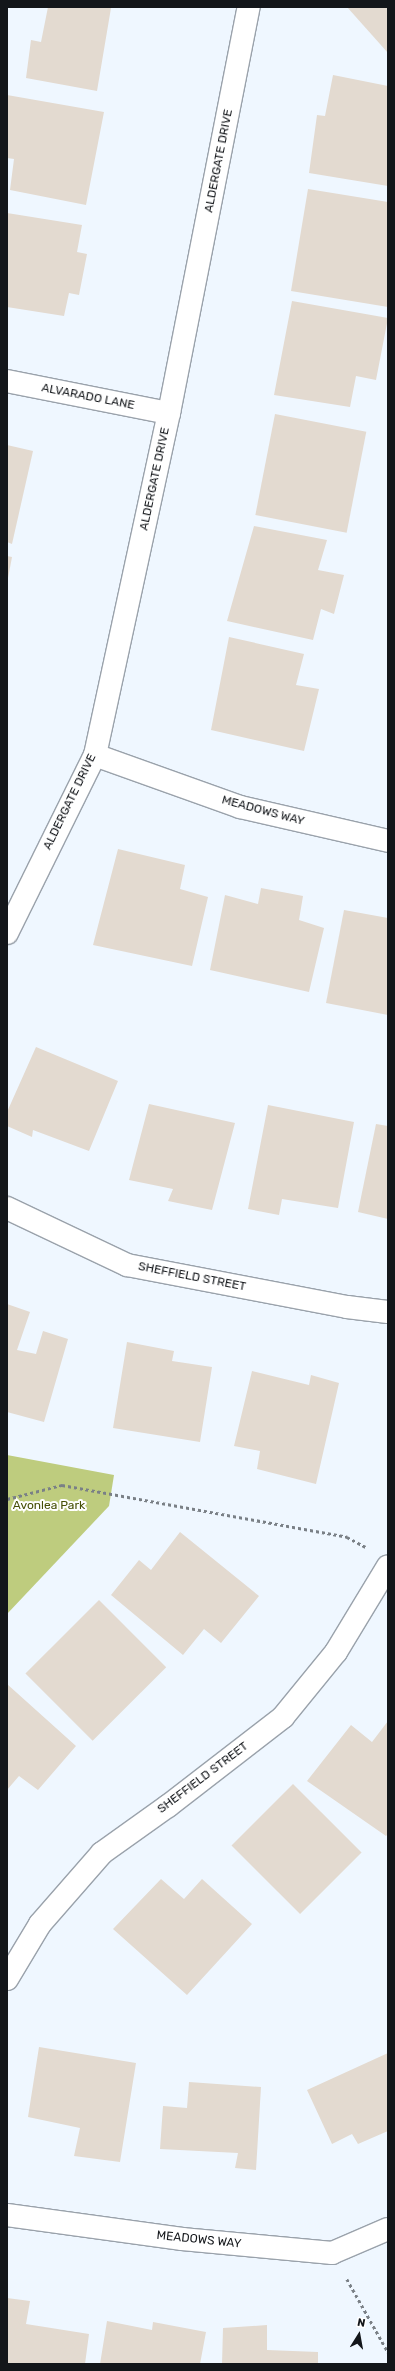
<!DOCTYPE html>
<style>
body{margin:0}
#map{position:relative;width:395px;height:2371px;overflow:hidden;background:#eff7ff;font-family:Rubik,sans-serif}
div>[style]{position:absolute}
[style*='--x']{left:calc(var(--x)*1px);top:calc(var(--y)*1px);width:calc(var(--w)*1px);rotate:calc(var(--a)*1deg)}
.green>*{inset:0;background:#becc7e}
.building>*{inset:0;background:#e3dad0;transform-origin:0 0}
.path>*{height:2.5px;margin-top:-1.25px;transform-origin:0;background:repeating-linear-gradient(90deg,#7a8086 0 3px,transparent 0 6px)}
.roads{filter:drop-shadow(1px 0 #9aa2ab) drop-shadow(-1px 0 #9aa2ab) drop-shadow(0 1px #9aa2ab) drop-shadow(0 -1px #9aa2ab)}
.minor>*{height:22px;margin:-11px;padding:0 11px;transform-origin:11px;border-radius:11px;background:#fff}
.tertiary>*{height:22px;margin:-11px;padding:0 11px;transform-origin:11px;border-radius:11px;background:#fff}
span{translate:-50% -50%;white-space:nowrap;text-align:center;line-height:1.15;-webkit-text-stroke:4px #fff;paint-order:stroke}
.street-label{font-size:12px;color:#13161a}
.park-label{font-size:12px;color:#464f06}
.frame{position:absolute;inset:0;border:8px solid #13161a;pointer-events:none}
.north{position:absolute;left:339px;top:2315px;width:40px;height:40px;-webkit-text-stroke:3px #fff;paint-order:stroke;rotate:11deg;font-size:11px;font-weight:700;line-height:16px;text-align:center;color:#13161a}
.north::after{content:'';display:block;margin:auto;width:14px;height:18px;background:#13161a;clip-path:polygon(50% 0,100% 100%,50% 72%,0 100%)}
</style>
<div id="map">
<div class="green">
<div style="clip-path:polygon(7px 1455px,114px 1475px,109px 1506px,7px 1614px)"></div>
</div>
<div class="building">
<div style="clip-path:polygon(48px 7px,111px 8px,97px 91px,26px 78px,31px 40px,41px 42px)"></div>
<div style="clip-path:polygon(347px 7px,388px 7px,388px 53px)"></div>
<div style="clip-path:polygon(333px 75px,388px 86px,388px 186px,309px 173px,317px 115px,325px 116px)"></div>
<div style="clip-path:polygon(7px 95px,104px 112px,86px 205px,10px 190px,14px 159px,7px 158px)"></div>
<div style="clip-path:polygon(308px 189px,388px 202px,388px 307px,291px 291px)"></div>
<div style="clip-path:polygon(7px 213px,82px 225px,77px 252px,87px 254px,79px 295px,69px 293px,64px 316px,7px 307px)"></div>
<div style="clip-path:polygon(292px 301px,388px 318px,376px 380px,356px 376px,350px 407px,274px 395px)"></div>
<div style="left:275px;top:414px;width:93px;height:103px;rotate:11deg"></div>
<div style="clip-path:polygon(7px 445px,33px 451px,12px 544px,7px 542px)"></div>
<div style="clip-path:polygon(254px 526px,327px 540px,318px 570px,344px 575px,334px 614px,321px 609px,313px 640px,227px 621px)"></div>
<div style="clip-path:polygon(7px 556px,12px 557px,8px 578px,7px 578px)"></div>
<div style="clip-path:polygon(229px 637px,304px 654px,296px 685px,319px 689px,304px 751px,211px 730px)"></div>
<div style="clip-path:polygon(118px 849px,185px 865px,180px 889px,208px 897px,192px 966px,93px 945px)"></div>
<div style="clip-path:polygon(261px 888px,303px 896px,299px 920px,324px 928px,309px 992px,210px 970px,225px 895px,258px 904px)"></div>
<div style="clip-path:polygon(344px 910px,388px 918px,388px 1015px,326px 1003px)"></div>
<div style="clip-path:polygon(36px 1047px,118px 1081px,89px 1151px,33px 1130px,32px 1137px,7px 1126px,7px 1112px)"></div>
<div style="clip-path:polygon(149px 1104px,235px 1123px,212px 1210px,168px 1201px,173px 1189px,129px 1180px)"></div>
<div style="clip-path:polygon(268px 1105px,354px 1122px,338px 1208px,282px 1199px,279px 1215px,248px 1209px)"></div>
<div style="clip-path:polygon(376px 1124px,388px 1126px,388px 1219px,358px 1212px)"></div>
<div style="clip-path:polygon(7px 1304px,30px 1312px,17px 1350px,36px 1354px,43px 1331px,68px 1339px,44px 1422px,7px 1412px)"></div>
<div style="clip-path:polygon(127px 1342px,174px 1351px,172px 1361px,212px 1367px,200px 1442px,113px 1428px)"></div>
<div style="clip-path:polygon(252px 1371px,309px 1385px,311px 1375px,339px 1383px,316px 1484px,257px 1469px,260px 1451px,234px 1446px)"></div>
<div style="clip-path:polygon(180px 1532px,259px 1596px,221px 1643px,204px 1629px,183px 1655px,111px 1595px,139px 1560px,151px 1570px)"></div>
<div style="left:99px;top:1600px;width:95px;height:104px;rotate:45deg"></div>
<div style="clip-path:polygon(7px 1684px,76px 1746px,38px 1790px,19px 1776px,7px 1790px)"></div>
<div style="clip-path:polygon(388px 1721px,388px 1834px,386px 1836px,307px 1781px,351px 1725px,372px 1742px)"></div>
<div style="left:293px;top:1784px;width:97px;height:87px;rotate:45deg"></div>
<div style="clip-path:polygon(161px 1879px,184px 1899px,202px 1879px,252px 1924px,187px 1995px,113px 1929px)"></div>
<div style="clip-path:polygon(39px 2047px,136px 2063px,120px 2162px,74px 2156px,80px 2128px,28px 2117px)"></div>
<div style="clip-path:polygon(388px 2053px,388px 2131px,358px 2144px,352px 2134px,332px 2144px,307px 2090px)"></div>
<div style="clip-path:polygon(189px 2082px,261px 2087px,256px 2170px,235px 2168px,238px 2153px,160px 2149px,163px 2106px,187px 2108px)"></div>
<div style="clip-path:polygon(7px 2298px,30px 2301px,26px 2324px,89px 2334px,85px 2364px,7px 2364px)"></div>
<div style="clip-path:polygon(107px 2321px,152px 2330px,153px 2322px,206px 2332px,200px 2364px,100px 2364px)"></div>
<div style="clip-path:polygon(267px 2325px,267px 2350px,318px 2352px,318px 2364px,222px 2364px,223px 2328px)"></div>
</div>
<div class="path">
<div style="--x:7;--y:1499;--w:57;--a:-14.3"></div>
<div style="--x:62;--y:1485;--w:290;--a:10.3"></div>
<div style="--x:347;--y:1537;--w:21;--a:28"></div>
<div style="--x:347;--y:2279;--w:84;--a:60.7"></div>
</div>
<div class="roads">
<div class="minor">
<div style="--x:7;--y:381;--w:165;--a:11.2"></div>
<div style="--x:95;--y:755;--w:154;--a:19.7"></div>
<div style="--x:240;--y:807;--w:152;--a:12.9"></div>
<div style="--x:7;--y:1208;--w:133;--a:25.4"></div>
<div style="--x:127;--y:1265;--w:224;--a:10.8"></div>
<div style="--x:347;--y:1307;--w:41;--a:7"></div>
<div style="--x:7;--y:1979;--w:64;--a:-59"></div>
<div style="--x:40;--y:1924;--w:94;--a:-48.9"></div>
<div style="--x:102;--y:1853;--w:81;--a:-35.5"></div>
<div style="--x:168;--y:1806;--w:145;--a:-37.7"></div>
<div style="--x:283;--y:1717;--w:84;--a:-50.8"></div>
<div style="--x:336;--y:1652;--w:100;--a:-58.8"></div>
<div style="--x:7;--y:2215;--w:177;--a:7.8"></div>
<div style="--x:182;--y:2239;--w:151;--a:5.3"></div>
<div style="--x:332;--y:2253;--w:61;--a:-23.2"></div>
</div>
<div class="tertiary">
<div style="--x:7;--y:933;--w:199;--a:-63.7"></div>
<div style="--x:95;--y:755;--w:350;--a:-77.8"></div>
<div style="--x:169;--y:413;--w:414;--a:-78.9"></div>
</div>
</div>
<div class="street-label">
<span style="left:219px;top:161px;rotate:-79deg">ALDERGATE DRIVE</span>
<span style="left:88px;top:397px;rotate:11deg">ALVARADO LANE</span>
<span style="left:155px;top:479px;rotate:-78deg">ALDERGATE DRIVE</span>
<span style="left:70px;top:802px;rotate:-64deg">ALDERGATE DRIVE</span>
<span style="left:263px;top:811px;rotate:15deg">MEADOWS WAY</span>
<span style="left:192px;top:1277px;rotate:11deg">SHEFFIELD STREET</span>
<span style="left:203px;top:1778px;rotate:-37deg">SHEFFIELD STREET</span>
<span style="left:199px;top:2240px;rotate:6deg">MEADOWS WAY</span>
</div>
<div class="park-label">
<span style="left:49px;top:1506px">Avonlea Park</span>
</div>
<div class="frame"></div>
<div class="north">N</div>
</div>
